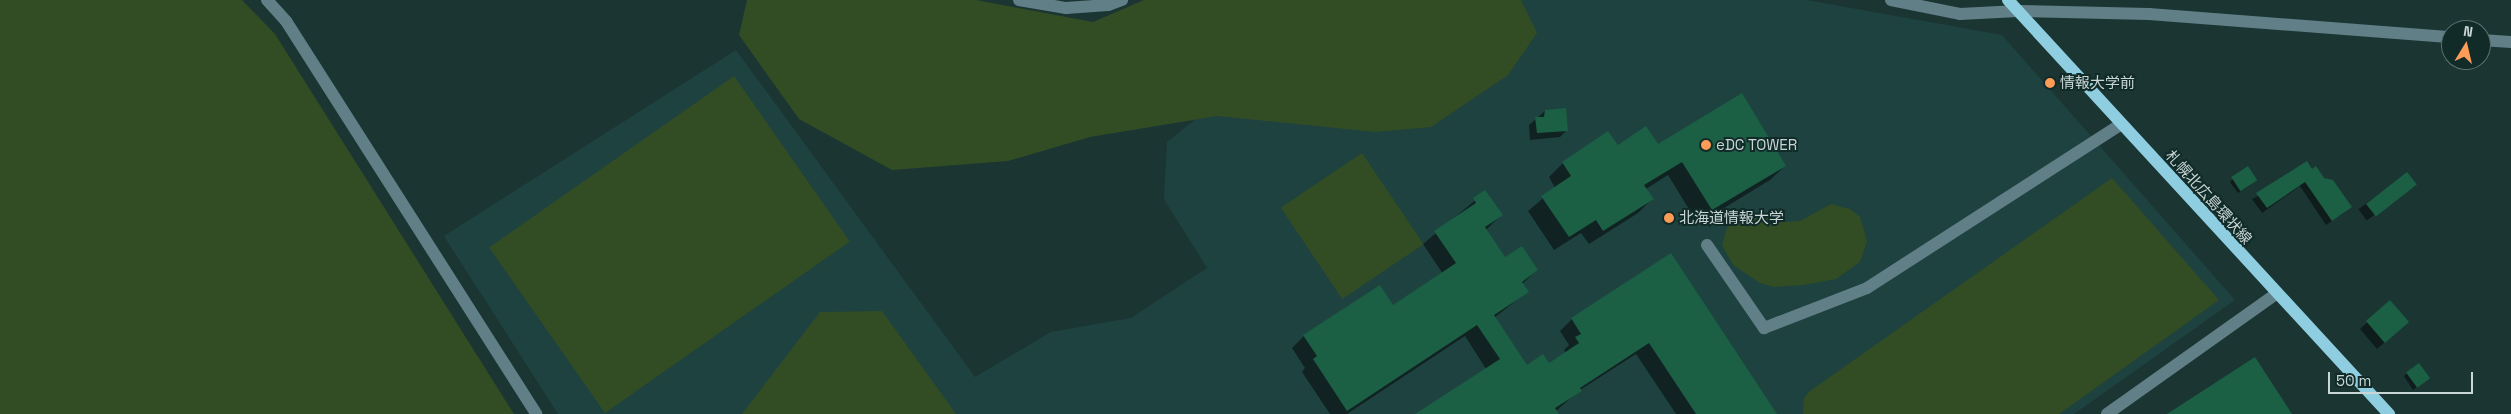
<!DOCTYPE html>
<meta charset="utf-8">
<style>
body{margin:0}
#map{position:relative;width:2511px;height:414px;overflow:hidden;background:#1b3533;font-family:"Space Grotesk","Noto Sans JP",sans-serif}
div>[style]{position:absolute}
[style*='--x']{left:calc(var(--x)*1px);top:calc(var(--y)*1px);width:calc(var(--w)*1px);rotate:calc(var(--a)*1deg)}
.built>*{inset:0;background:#1e4240}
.green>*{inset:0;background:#324d24;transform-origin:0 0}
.shadow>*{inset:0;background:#0007;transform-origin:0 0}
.building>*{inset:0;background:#1b5f44;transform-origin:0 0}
.minor>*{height:12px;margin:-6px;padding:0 6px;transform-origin:6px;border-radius:6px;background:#617f87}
.major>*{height:12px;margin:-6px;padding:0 6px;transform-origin:6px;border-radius:6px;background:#8ecee0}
.dots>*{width:14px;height:14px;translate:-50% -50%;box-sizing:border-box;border:2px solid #112b29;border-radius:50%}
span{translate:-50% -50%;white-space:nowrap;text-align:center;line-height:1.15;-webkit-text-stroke:4px #112b29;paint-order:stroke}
.poi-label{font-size:15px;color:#c8d6d5}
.left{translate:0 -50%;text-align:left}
.street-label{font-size:15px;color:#c8d6d5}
.north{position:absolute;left:2441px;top:20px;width:50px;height:50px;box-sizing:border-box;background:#112b29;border:1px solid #5a6f6e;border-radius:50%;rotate:9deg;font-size:14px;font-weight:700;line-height:20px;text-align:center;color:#c8d6d5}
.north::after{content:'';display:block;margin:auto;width:18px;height:22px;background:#fd9c56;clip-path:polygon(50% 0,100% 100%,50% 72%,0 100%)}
.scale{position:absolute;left:2328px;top:372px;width:145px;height:22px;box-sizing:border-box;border:2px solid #c8d6d5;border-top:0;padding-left:6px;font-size:15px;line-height:18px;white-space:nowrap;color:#c8d6d5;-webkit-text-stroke:4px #112b29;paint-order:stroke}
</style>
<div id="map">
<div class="built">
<div style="clip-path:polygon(1219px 0,1807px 0,2002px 35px,2235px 300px,2074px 414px,558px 414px,444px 236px,736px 50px,975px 377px,1051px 332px,1131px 318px,1207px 268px,1164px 199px,1167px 142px,1233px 89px)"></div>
</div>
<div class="green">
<div style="clip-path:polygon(0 0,242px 0,275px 34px,514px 414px,0 414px)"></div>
<div style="clip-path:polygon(747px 0,976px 0,1093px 22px,1144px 0,1521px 0,1537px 33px,1508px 75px,1431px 127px,1375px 132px,1217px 116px,1090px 137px,1008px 161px,892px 170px,799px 119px,739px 35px)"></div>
<div style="left:734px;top:76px;width:202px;height:299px;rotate:55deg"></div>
<div style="left:1362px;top:153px;width:110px;height:98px;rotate:56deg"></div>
<div style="clip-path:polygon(2112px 178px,2219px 300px,2059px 414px,1803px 414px,1804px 398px,1810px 391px)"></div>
<div style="clip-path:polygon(1831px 204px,1850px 209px,1860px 217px,1867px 241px,1860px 262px,1836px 279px,1803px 285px,1774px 287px,1760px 283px,1733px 265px,1722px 245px,1727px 228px,1742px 216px,1762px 213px,1786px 222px,1800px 221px)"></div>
<div style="clip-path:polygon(882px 311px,956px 414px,742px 414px,820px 312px)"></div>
</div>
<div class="shadow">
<div style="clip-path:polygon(1545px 111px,1567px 130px,1560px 137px,1530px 140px,1529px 125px)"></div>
<div style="clip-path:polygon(1657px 146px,1785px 166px,1770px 180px,1698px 224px,1668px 175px,1646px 189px,1653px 198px,1638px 213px,1589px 244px,1581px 233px,1554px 250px,1528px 211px,1555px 188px,1549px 177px,1563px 163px,1617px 147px)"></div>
<div style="clip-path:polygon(2312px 170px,2345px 212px,2326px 225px,2300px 186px,2262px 213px,2252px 199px)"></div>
<div style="left:2407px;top:174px;width:14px;height:60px;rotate:54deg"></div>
<div style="clip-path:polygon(2233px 179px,2253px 183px,2238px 193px,2230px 182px)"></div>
<div style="clip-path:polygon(1485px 192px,1501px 215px,1486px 230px,1505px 258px,1537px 270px,1522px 284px,1527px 292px,1494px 318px,1526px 366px,1548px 365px,1566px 353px,1564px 350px,1569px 345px,1560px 331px,1572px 319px,1670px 255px,1775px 414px,1676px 414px,1636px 354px,1580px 390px,1556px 411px,1558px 414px,1417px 414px,1486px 369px,1465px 336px,1347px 414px,1330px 414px,1302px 372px,1305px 368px,1292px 348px,1304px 336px,1393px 307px,1443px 274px,1423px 244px)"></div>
<div style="clip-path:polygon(2390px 302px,2401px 328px,2377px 349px,2360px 329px)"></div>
<div style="clip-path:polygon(2407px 373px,2425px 381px,2413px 390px,2404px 376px)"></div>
</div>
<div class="building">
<div style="clip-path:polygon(1742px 93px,1786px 166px,1712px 210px,1682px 162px,1644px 185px,1654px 199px,1603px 231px,1596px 220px,1569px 237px,1541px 196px,1571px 176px,1562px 162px,1608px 131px,1618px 145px,1646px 126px,1658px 144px)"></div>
<div style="clip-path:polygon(1566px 108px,1568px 131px,1537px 133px,1535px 117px,1544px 117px,1545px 110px)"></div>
<div style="clip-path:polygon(2307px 161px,2312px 169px,2316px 166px,2324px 178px,2333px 180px,2352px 207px,2332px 221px,2305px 182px,2267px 208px,2256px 193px)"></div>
<div style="left:2248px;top:166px;width:17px;height:20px;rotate:57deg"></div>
<div style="left:2407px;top:172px;width:16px;height:52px;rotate:52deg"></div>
<div style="clip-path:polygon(1485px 190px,1503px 215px,1485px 227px,1505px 257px,1522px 246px,1538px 270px,1522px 282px,1529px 292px,1494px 315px,1527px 365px,1543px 354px,1549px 363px,1579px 343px,1575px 337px,1581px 334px,1571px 318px,1671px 253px,1777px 414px,1696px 414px,1649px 343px,1580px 388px,1582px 391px,1555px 408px,1559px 414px,1415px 414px,1500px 359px,1477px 325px,1347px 411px,1313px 359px,1317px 356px,1303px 335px,1380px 285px,1393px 305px,1456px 263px,1434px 231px,1476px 203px,1473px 198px)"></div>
<div style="left:2390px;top:300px;width:29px;height:32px;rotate:49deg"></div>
<div style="clip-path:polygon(2255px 357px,2292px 414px,2167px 414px)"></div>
<div style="left:2419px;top:363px;width:19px;height:16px;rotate:54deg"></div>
</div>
<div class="minor">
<div style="--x:267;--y:0;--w:28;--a:48"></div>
<div style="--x:286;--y:21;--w:466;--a:57.5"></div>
<div style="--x:1019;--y:0;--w:48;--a:9.7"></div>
<div style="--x:1066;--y:8;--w:42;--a:-4.1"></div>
<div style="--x:1108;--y:5;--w:15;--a:-20"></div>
<div style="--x:1891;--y:0;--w:70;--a:11.5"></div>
<div style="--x:1960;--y:14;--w:58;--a:-3"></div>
<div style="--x:2018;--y:11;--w:131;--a:1.3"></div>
<div style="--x:2149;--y:14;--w:303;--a:4.4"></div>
<div style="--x:2481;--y:40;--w:30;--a:4"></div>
<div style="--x:1707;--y:245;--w:101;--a:55.5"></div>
<div style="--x:1764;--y:328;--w:110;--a:-21.2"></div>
<div style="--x:1867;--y:288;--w:302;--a:-32.8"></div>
<div style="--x:2107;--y:414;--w:207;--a:-35.4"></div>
</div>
<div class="major">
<div style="--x:2008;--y:0;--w:563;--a:47.38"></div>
</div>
<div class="dots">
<div style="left:2050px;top:83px;background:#fd9c56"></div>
<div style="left:1706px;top:145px;background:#fd9c56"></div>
<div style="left:1669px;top:218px;background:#fd9c56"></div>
</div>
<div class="poi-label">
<span class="left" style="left:2060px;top:83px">情報大学前</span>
<span class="left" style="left:1716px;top:145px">eDC TOWER</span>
<span class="left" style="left:1679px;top:218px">北海道情報大学</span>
</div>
<div class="street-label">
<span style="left:2209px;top:197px;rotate:48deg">札幌北広島環状線</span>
</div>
<div class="north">N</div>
<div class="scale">50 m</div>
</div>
